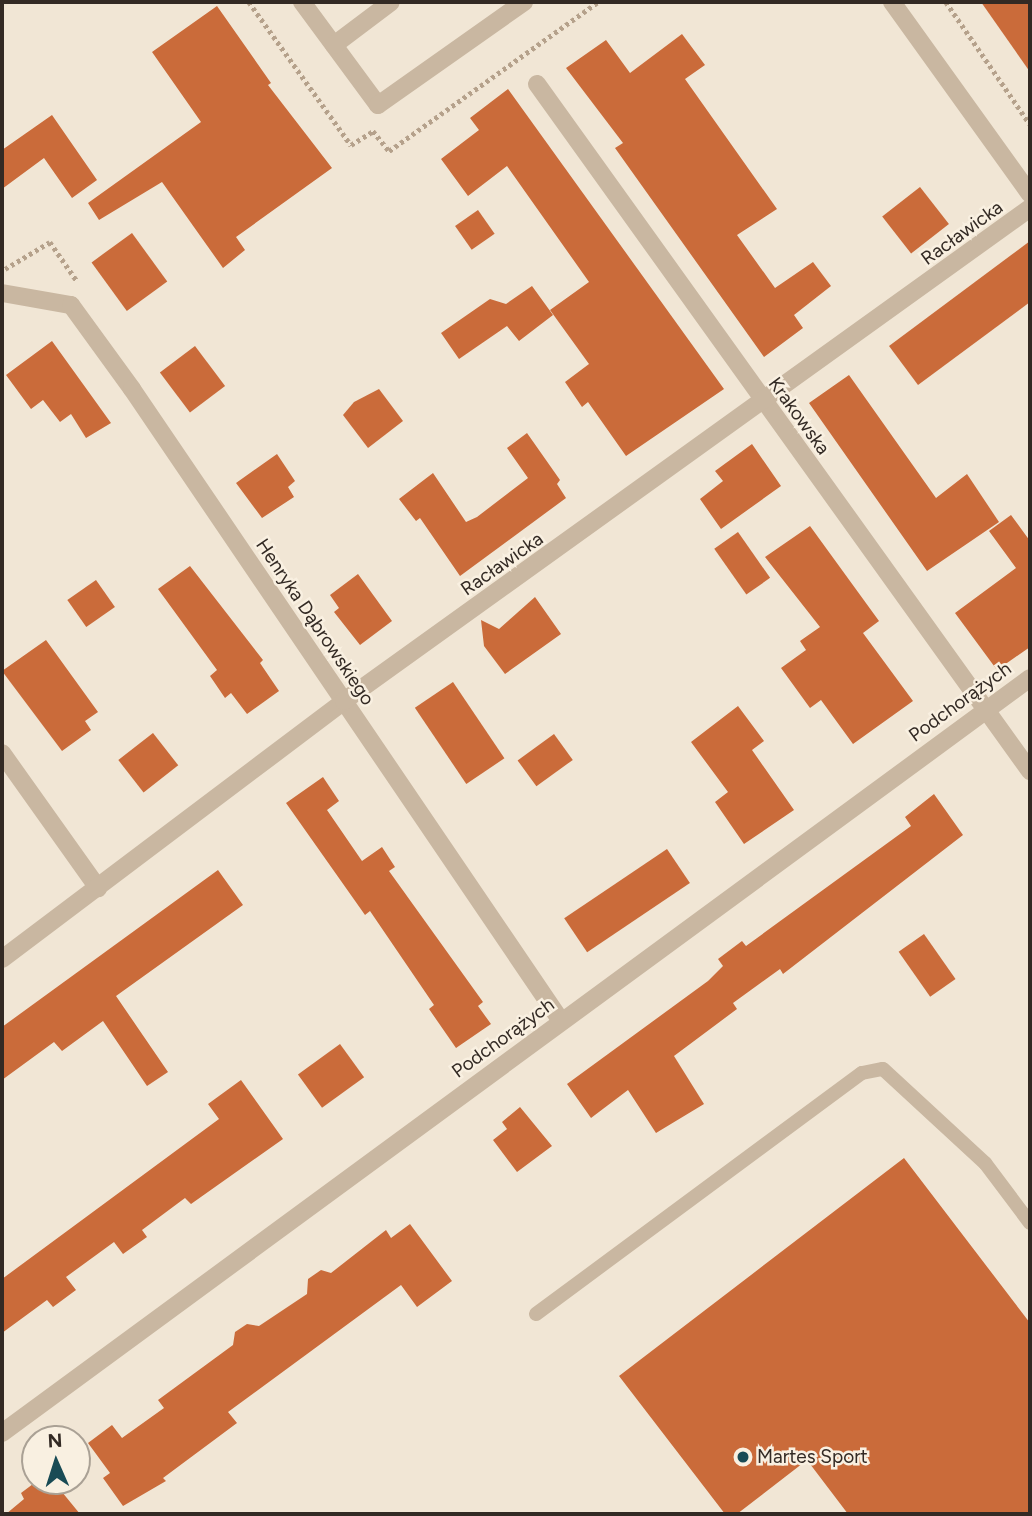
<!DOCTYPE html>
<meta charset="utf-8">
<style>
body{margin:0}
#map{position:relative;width:1032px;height:1516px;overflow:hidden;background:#f1e6d5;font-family:Figtree,sans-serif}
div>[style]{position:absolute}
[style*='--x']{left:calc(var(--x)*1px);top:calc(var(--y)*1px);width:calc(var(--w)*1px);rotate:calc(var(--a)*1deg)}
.building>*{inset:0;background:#ca6b3a;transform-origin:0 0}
.path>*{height:4.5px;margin-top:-2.25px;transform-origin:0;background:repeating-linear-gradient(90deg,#b5a18b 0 3.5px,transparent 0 7px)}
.service>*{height:14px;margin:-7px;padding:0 7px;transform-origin:7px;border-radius:7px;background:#c9b7a1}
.minor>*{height:18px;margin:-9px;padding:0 9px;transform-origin:9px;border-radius:9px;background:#c9b7a1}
.dots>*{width:19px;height:19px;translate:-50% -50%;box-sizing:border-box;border:4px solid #f9f0e1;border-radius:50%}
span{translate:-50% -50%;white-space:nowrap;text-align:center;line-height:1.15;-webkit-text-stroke:5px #f9f0e1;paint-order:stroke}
.street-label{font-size:19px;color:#332a24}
.poi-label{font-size:19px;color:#332a24}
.left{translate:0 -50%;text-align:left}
.frame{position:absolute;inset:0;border:4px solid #332a24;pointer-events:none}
.north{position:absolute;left:21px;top:1425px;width:70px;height:70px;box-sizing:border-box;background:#f9f0e1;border:2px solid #aaa195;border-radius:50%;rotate:357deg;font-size:19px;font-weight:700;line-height:28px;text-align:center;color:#332a24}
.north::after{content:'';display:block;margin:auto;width:24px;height:32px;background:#194b55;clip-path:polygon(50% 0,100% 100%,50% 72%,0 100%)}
</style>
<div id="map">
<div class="building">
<div style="clip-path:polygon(981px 2px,1030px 2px,1030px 72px)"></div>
<div style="clip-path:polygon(217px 6px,271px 83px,268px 85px,332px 168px,236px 237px,245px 250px,223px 268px,162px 182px,99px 220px,88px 203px,201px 122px,152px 52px)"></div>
<div style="clip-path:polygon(682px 34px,705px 65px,685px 79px,777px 209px,737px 235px,775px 288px,813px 262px,831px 286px,794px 315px,803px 328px,764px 357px,615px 148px,623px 143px,566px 68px,606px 40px,630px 73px)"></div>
<div style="clip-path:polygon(508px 89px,724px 389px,626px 456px,588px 402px,582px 407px,565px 382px,589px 364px,550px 310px,589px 282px,507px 166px,468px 196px,441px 159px,479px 130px,470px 118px)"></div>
<div style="clip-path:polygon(52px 115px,97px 180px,72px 198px,44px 158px,2px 189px,2px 150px)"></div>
<div style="left:920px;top:187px;width:47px;height:48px;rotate:52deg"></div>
<div style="left:478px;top:210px;width:29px;height:28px;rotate:55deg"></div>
<div style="left:132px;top:233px;width:60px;height:50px;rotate:54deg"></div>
<div style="clip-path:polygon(1030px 241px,1030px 302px,918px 385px,889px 346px)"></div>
<div style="clip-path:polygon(532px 286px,553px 315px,519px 341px,507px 326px,459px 359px,441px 333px,490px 299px,506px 304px)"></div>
<div style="clip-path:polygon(52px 341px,111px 423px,86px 438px,71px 414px,60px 422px,43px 400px,31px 409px,6px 375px)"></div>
<div style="left:195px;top:346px;width:50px;height:44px;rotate:53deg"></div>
<div style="clip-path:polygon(849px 375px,936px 498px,967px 474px,999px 522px,927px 571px,809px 403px)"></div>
<div style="clip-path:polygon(379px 389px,403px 421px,368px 448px,343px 415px,354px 402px)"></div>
<div style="clip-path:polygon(527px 433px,560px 480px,557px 484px,566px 498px,460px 576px,420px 518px,416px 521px,399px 499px,433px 473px,466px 522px,477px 517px,528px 478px,507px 448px)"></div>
<div style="clip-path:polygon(752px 444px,781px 486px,721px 529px,700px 499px,723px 481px,715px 471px)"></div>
<div style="clip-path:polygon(277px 454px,295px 481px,288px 487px,294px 497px,262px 518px,236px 483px)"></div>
<div style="clip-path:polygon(1011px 515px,1030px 541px,1030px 647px,997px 670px,955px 613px,1016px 568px,989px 531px)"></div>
<div style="clip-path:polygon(810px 526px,879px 621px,863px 633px,913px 701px,853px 744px,821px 700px,810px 708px,781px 668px,806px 650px,800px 641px,820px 627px,765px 557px)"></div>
<div style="left:738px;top:532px;width:56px;height:29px;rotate:55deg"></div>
<div style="clip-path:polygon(190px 566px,263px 660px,260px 663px,279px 691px,247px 714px,231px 693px,225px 698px,210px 676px,217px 670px,158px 589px)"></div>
<div style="clip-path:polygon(358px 574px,392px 621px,360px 645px,334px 612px,339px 608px,330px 595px)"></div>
<div style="left:96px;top:580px;width:33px;height:35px;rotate:55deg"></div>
<div style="clip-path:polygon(535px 597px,561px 634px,505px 674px,484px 646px,481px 620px,499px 629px)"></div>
<div style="clip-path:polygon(46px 640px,98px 712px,85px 721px,91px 730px,62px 751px,2px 671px)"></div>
<div style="left:453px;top:682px;width:92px;height:46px;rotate:56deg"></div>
<div style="clip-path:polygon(738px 706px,764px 741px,752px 750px,794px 810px,744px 844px,715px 802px,728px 792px,691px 742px)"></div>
<div style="left:153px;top:733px;width:41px;height:44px;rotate:52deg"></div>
<div style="left:554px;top:734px;width:32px;height:45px;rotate:54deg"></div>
<div style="clip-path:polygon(323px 777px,339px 801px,327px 810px,362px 861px,382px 847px,395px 867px,389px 871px,483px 1002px,478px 1006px,491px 1024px,456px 1048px,429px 1009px,434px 1005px,370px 911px,365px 915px,286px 803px)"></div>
<div style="clip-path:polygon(934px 794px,963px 835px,783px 974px,780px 969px,733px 1003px,737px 1009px,674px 1056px,704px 1104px,656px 1133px,628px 1090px,591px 1118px,567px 1084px,708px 981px,723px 966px,718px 959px,742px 941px,746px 946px,911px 826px,905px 817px)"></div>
<div style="left:667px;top:849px;width:41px;height:124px;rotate:56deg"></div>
<div style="clip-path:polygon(218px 870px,243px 905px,116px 996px,168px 1072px,147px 1086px,103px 1021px,62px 1051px,54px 1042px,2px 1080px,2px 1027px)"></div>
<div style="left:924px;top:934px;width:55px;height:31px;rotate:55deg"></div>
<div style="left:340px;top:1044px;width:41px;height:52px;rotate:54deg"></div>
<div style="clip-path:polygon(241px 1080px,283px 1139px,191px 1204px,185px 1198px,142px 1230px,147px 1237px,123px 1254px,114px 1242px,66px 1277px,76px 1290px,53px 1307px,47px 1300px,2px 1333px,2px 1279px,219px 1119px,208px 1104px)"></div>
<div style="clip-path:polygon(520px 1107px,552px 1146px,517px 1172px,493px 1140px,507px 1129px,502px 1122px)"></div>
<div style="clip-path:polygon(904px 1158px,1030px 1323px,1030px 1514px,848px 1514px,807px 1460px,737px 1514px,725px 1514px,619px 1376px)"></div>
<div style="clip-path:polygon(410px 1224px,452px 1281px,417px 1307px,401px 1285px,228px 1412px,237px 1423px,163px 1478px,166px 1481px,123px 1506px,103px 1478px,110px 1473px,88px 1443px,112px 1425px,122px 1438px,164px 1408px,158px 1400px,233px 1345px,235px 1332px,247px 1324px,259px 1326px,307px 1294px,308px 1279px,321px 1270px,331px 1273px,386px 1230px,391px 1238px)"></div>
<div style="clip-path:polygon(37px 1481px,53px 1481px,80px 1514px,6px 1514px,24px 1499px,21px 1493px)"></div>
</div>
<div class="path">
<div style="--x:249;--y:2;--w:176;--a:54.5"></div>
<div style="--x:351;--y:145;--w:26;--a:-32"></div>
<div style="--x:373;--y:131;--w:26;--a:51"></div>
<div style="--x:389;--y:151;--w:257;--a:-35.5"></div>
<div style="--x:946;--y:2;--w:148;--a:55.5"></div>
<div style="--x:5;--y:269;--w:52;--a:-31"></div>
<div style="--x:50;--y:242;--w:47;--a:55.3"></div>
</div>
<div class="service">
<div style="--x:536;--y:1314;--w:405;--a:-36.5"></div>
<div style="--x:862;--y:1073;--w:21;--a:-11"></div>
<div style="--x:883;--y:1069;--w:139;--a:42.7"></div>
<div style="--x:985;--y:1163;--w:75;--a:53.1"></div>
</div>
<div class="minor">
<div style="--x:302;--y:2;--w:128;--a:53.6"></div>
<div style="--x:378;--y:105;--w:179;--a:-35.2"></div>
<div style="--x:892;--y:2;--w:236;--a:54.3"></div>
<div style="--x:334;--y:45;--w:71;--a:-37"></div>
<div style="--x:537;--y:84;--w:846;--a:54.34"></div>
<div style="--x:2;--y:293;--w:70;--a:9.9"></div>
<div style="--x:71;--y:305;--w:104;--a:54"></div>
<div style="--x:132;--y:389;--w:764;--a:55.83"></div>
<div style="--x:2;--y:753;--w:166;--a:54.6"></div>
<div style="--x:2;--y:959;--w:428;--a:-37"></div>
<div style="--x:344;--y:701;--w:845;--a:-35.7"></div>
<div style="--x:2;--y:1433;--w:1275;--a:-36.29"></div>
</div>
<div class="dots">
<div style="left:743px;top:1457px;background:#194b55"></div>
</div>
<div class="street-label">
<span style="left:962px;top:233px;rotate:-36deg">Racławicka</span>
<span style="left:799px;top:416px;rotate:54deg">Krakowska</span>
<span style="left:502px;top:564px;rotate:-35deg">Racławicka</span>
<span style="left:315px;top:622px;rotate:56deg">Henryka Dąbrowskiego</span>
<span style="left:960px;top:702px;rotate:-36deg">Podchorążych</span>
<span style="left:503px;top:1038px;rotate:-36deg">Podchorążych</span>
</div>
<div class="poi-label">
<span class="left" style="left:757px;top:1457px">Martes Sport</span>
</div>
<div class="frame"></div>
<div class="north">N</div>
</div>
